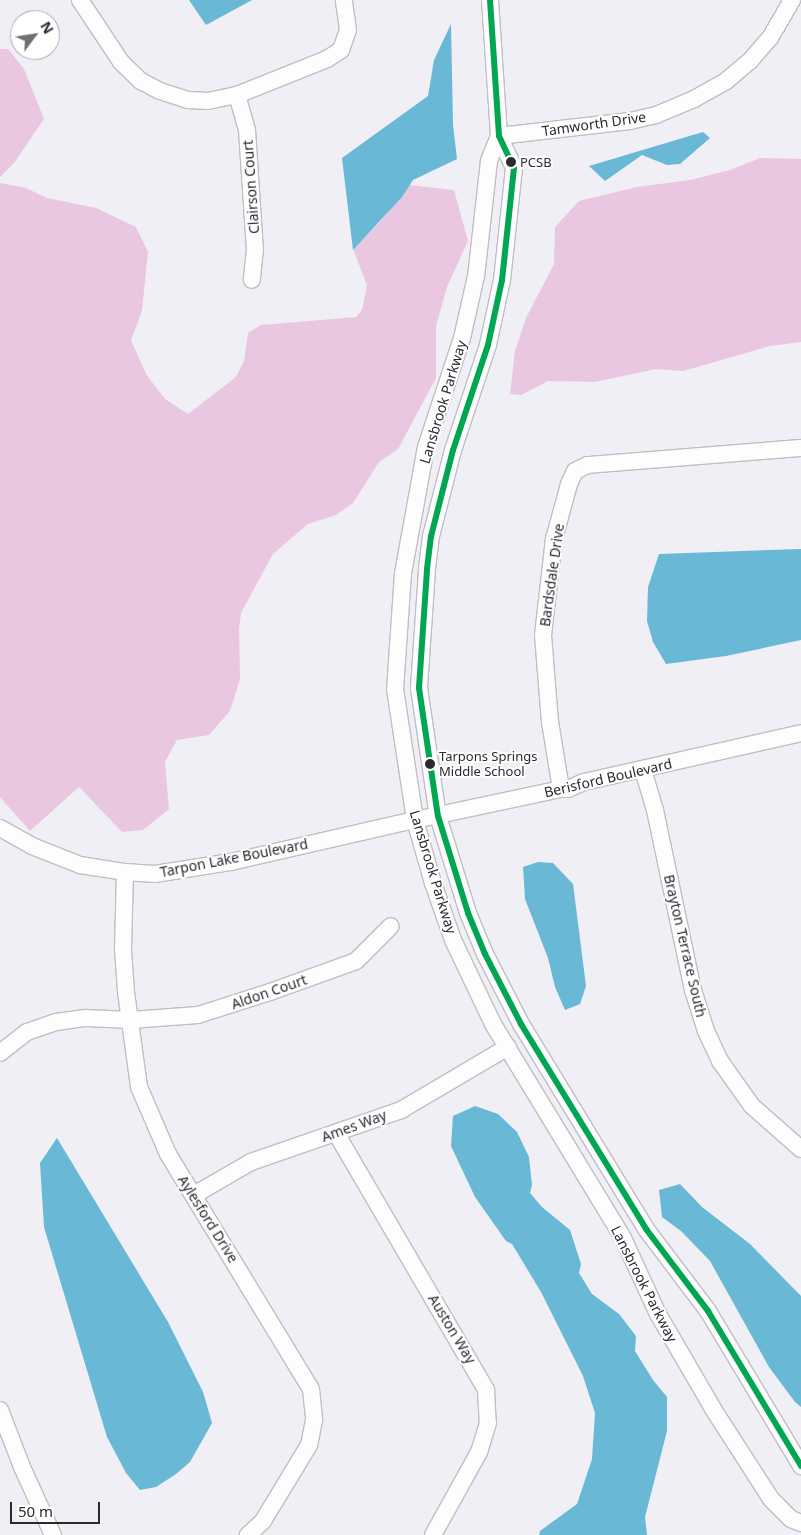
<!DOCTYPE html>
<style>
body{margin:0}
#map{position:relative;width:801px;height:1535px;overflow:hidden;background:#efeff5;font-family:"Noto Sans",sans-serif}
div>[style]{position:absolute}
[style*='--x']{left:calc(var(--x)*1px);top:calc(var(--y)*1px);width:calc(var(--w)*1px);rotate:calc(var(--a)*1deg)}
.green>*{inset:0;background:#eac7e0}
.water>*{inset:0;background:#69b8d6}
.roads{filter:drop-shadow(1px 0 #bfbfc3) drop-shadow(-1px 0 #bfbfc3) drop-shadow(0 1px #bfbfc3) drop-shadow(0 -1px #bfbfc3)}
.minor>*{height:16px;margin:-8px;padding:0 8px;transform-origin:8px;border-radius:8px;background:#fdfdfe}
.bus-1>*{height:6px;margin:-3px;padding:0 3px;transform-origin:3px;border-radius:3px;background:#00a651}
.dots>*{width:14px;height:14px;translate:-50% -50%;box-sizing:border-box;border:2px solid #fff;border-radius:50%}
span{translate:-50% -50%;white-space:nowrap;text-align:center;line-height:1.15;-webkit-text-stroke:4px #fff;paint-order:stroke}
.bus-label{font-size:13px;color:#2a2a2f}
.left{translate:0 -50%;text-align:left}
.street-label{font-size:14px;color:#2a2a2f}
.north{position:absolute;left:10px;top:10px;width:50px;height:50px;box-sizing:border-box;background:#fff;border:1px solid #aaaaac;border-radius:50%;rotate:59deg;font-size:14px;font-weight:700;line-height:20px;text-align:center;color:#2a2a2f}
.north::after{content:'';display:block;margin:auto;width:18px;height:22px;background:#6f6f74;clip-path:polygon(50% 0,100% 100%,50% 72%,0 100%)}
.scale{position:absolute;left:10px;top:1502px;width:90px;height:22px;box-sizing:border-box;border:2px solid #2a2a2f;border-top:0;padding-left:6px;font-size:15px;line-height:18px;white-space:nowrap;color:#2a2a2f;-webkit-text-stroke:4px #fff;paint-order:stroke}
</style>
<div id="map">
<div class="green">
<div style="clip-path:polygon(0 49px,8px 49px,24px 69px,44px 119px,14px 163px,0 177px)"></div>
<div style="clip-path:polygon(760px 158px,801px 159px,801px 342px,770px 346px,683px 371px,656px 369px,595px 382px,548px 381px,521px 395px,510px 394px,515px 351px,526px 318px,554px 264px,555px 227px,579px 201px,637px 187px,690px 180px,730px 170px)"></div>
<div style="clip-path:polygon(0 183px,26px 188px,47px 198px,96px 208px,136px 227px,148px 252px,142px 311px,131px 340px,146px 374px,165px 399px,188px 414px,236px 377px,244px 361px,248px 333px,261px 325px,356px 317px,362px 310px,367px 285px,353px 249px,381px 221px,409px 185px,454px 190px,468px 241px,447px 287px,436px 326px,436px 378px,398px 449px,379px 462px,353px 503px,336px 515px,308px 524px,273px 554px,241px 613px,239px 629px,240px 679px,230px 711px,209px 735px,177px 740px,165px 762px,169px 809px,143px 830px,122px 832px,79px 787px,30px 831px,0 797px)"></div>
</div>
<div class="water">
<div style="clip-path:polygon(189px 0,252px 0,206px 25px)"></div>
<div style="clip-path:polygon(451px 24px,453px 125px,457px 159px,413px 180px,402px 197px,353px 250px,342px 158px,428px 96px,434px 60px)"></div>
<div style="clip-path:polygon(703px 132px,710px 138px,680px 164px,667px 165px,642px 155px,605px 181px,589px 166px)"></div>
<div style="clip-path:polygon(801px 549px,801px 640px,726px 656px,666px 664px,653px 642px,647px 621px,648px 587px,659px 554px)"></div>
<div style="clip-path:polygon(538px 862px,553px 863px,573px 884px,586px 986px,580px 1004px,565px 1010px,555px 987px,548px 958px,525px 899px,523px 867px)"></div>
<div style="clip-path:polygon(475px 1106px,498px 1114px,517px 1132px,529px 1157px,532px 1185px,530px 1193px,542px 1207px,570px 1230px,581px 1264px,579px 1273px,592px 1294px,619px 1314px,636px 1336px,635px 1351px,653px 1380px,667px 1397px,667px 1431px,645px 1517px,647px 1535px,539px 1535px,540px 1531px,577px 1504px,592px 1459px,595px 1413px,583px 1376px,541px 1292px,512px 1244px,506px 1241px,475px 1197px,451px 1146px,453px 1116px)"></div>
<div style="clip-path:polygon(57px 1138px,168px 1322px,203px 1392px,212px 1423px,190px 1462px,176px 1474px,156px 1487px,140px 1490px,126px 1473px,107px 1437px,44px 1227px,40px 1163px)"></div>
<div style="clip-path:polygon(680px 1184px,702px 1207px,750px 1244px,801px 1296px,801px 1407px,795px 1402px,769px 1367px,710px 1261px,681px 1231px,662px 1217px,659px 1190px)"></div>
</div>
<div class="roads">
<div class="minor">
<div style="--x:80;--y:0;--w:74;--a:56.5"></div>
<div style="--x:121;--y:62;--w:28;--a:44"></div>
<div style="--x:141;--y:81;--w:21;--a:28"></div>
<div style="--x:160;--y:91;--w:29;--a:18"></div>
<div style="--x:188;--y:100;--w:20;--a:3"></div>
<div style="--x:208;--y:101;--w:30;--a:-12"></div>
<div style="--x:237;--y:95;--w:97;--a:-21.8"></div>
<div style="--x:327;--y:59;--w:17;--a:-33"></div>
<div style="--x:341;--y:50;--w:21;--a:-71"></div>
<div style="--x:348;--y:30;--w:30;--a:-98"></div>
<div style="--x:490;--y:0;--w:136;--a:86.2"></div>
<div style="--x:499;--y:136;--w:35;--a:65"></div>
<div style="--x:514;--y:168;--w:113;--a:96.1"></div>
<div style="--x:502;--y:280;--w:66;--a:102.2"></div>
<div style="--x:488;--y:345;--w:111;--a:108.4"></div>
<div style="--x:453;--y:450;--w:89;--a:104.3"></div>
<div style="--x:431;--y:536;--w:34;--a:97"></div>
<div style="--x:427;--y:570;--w:118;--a:93.9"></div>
<div style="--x:419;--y:688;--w:129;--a:81.6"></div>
<div style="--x:438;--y:816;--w:102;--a:72.8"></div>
<div style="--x:468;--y:913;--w:44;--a:67.5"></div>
<div style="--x:485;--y:954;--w:79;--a:62.8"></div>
<div style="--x:521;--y:1024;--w:240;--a:58.6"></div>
<div style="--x:646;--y:1229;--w:103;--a:52.9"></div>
<div style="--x:708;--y:1311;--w:181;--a:59"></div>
<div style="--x:237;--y:95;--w:36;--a:74"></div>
<div style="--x:247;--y:130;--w:119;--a:86.2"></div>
<div style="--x:255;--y:249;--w:31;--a:96"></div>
<div style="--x:499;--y:136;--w:27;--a:112"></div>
<div style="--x:489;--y:161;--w:116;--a:96.4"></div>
<div style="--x:476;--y:276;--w:64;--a:102.7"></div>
<div style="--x:462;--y:338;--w:115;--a:108.3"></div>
<div style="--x:426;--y:447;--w:128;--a:100.3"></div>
<div style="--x:403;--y:573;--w:116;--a:93.9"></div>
<div style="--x:395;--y:689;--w:133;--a:81.3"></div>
<div style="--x:415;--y:820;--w:66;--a:74.1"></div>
<div style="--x:433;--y:883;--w:60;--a:70.7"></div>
<div style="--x:453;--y:940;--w:93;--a:64.5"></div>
<div style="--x:493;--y:1024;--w:250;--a:58.7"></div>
<div style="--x:623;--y:1238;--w:84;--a:65.3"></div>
<div style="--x:658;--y:1314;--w:113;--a:59.8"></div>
<div style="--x:715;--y:1412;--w:103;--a:57.2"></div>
<div style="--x:771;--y:1499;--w:28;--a:45"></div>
<div style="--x:791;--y:1519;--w:11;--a:22"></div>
<div style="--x:499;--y:136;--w:132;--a:-6.5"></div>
<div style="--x:630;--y:121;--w:27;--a:-13"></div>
<div style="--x:656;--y:115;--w:41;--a:-22.8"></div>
<div style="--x:694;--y:99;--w:37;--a:-29"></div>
<div style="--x:726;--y:81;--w:30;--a:-40"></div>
<div style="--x:749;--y:62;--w:32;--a:-49"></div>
<div style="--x:770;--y:38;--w:44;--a:-59.9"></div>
<div style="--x:643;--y:770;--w:42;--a:73.3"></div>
<div style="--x:655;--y:810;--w:184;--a:78.1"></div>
<div style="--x:693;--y:990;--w:43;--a:72.4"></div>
<div style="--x:706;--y:1031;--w:33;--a:65"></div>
<div style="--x:720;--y:1061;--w:55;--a:54.6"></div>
<div style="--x:752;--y:1106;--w:65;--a:41.3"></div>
<div style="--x:561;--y:789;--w:68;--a:-99.3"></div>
<div style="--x:550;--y:722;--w:87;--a:-94.6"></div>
<div style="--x:543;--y:635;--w:97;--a:-83.5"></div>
<div style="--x:554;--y:539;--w:57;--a:-74.7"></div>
<div style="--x:569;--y:484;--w:14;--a:-65"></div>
<div style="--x:575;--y:471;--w:14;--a:-25"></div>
<div style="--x:588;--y:465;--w:214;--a:-4.6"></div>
<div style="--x:0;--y:828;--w:37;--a:29"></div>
<div style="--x:32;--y:846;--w:52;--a:21.6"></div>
<div style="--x:80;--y:865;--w:46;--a:8.8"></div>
<div style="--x:125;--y:872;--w:30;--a:4"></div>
<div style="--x:155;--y:874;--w:77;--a:-9"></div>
<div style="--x:231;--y:862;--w:189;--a:-12.9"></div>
<div style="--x:415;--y:820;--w:149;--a:-12"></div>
<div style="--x:561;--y:789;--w:7;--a:0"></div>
<div style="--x:568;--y:789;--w:17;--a:-24"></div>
<div style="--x:584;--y:782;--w:222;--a:-12.7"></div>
<div style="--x:125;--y:872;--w:78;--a:91.5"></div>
<div style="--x:123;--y:950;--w:42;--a:85.9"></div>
<div style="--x:126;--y:992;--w:96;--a:82.2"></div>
<div style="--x:139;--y:1087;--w:73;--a:66.6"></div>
<div style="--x:168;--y:1154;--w:275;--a:58.7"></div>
<div style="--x:311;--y:1389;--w:31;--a:84"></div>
<div style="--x:314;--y:1420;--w:25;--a:101"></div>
<div style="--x:309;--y:1445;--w:89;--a:121.2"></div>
<div style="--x:263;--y:1521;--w:21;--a:137"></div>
<div style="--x:0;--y:1053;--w:34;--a:-38"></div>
<div style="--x:27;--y:1032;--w:31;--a:-19"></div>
<div style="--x:56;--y:1022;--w:30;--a:-8"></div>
<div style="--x:86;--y:1018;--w:45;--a:2.5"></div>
<div style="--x:131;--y:1020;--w:67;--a:-4.3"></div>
<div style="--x:198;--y:1015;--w:76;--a:-17.7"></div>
<div style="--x:270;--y:992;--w:91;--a:-19.8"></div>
<div style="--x:356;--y:961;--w:49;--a:-45"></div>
<div style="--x:336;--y:1133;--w:298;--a:59.7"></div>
<div style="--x:486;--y:1390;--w:33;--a:87"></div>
<div style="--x:488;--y:1423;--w:30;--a:107"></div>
<div style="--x:479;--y:1452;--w:95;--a:119"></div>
<div style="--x:194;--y:1195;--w:66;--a:-30.1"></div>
<div style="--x:251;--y:1162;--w:159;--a:-19.1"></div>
<div style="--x:401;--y:1110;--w:124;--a:-30.5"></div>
<div style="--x:0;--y:1410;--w:61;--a:68.9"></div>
<div style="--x:22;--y:1467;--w:75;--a:65.5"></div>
</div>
</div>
<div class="bus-1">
<div style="--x:490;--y:0;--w:136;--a:86.2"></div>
<div style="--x:499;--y:136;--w:35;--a:65"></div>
<div style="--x:514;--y:168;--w:113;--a:96.1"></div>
<div style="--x:502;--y:280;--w:66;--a:102.2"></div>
<div style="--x:488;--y:345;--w:111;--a:108.4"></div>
<div style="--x:453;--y:450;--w:89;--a:104.3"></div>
<div style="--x:431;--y:536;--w:34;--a:97"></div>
<div style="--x:427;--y:570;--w:118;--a:93.9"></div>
<div style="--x:419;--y:688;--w:129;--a:81.6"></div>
<div style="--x:438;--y:816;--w:102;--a:72.8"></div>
<div style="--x:468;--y:913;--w:44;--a:67.5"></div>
<div style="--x:485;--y:954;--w:79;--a:62.8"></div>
<div style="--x:521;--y:1024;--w:240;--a:58.6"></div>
<div style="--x:646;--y:1229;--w:103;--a:52.9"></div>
<div style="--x:708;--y:1311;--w:181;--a:59"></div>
</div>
<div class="dots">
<div style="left:511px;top:162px;background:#2a2a2f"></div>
<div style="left:430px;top:764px;background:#2a2a2f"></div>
</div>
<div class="bus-label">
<span class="left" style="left:520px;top:162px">PCSB</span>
<span class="left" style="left:439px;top:764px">Tarpons Springs<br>Middle School</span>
</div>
<div class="street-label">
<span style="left:594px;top:124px;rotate:-8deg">Tamworth Drive</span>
<span style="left:251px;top:187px;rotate:-94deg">Clairson Court</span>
<span style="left:443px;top:402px;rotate:-73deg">Lansbrook Parkway</span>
<span style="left:552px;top:575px;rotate:-82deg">Bardsdale Drive</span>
<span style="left:608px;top:778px;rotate:-13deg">Berisford Boulevard</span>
<span style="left:234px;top:858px;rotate:-11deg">Tarpon Lake Boulevard</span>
<span style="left:433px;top:872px;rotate:73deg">Lansbrook Parkway</span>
<span style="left:685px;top:946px;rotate:77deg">Brayton Terrace South</span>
<span style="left:269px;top:992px;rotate:-19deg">Aldon Court</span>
<span style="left:354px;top:1126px;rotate:-20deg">Ames Way</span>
<span style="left:208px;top:1219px;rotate:58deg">Aylesford Drive</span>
<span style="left:644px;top:1284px;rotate:63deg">Lansbrook Parkway</span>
<span style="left:452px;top:1329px;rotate:59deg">Auston Way</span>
</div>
<div class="north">N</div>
<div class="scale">50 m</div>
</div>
